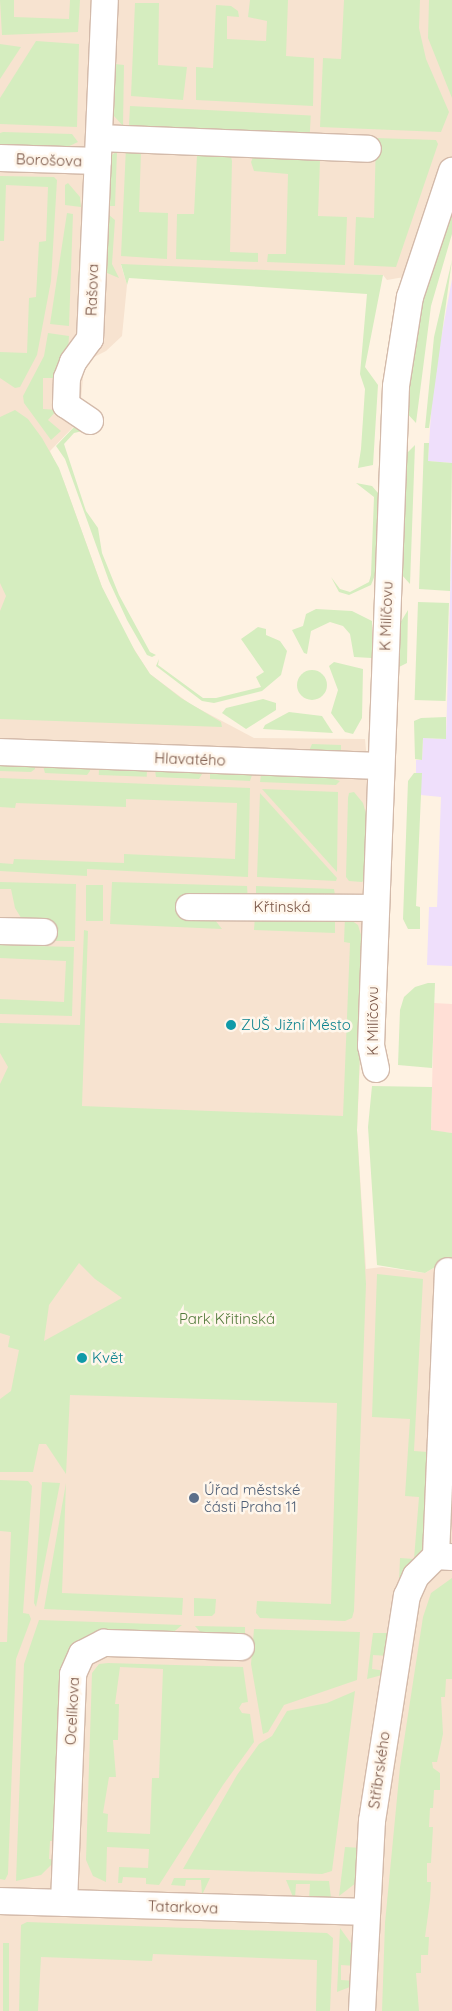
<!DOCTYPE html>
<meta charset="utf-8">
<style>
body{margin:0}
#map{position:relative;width:452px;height:2011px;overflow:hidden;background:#fef2e2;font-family:Quicksand,sans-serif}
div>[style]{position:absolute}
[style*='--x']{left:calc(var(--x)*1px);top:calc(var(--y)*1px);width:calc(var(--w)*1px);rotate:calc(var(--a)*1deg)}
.residential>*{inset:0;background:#f7e3d0}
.commercial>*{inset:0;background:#ffdfd6}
.education>*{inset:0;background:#efdffb}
.green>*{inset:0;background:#d5edbf;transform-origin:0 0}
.round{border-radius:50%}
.roads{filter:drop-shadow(1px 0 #d3baaa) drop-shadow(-1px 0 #d3baaa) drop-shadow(0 1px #d3baaa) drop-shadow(0 -1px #d3baaa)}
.minor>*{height:26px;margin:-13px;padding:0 13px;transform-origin:13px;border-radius:13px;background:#fff}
.dots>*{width:14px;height:14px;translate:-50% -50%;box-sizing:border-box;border:2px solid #fff6eb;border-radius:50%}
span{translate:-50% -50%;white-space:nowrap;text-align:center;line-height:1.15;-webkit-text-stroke:5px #fff6eb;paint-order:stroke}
.street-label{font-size:15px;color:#795546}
.culture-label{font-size:15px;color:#0d838f}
.left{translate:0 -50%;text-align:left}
.park-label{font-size:15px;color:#527a3a}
.service-label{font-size:15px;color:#4e5e75}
</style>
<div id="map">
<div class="residential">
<div style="clip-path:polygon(0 0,452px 0,452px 193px,404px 277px,387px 280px,383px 275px,121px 265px,127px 285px,122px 336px,106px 351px,92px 358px,84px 367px,79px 421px,50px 451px,64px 482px,102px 587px,125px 635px,150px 674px,190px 704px,254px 738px,365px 739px,371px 805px,357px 1130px,366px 1269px,382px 1267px,425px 1273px,452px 1257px,452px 2011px,0 2011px)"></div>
</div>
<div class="commercial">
<div style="clip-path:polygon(434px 1003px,452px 1004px,452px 1133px,431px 1131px)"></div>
</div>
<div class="education">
<div style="clip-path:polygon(452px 279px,452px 463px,428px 461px,433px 382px)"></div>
<div style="clip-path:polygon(452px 528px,452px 966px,427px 965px,429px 907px,437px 907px,441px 797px,421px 795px,421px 773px,416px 773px,416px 760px,422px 760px,423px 738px,446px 739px)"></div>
</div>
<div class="green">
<div style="clip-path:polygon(0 0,14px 0,14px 17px,69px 19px,70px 0,80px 0,78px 32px,2px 35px)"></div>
<div style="clip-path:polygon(250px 0,288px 0,286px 56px,314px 58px,313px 106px,196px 100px,196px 67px,213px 68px,216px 5px,231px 6px,238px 11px,239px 17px,227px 16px,227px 39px,266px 41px,267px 21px,248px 17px)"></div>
<div style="clip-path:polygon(344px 0,420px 0,419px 28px,426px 59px,449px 112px,441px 132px,320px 127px,323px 58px,341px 59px)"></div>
<div style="clip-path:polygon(429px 0,452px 0,452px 98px,428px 38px)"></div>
<div style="clip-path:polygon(135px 3px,159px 3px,158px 65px,187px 67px,183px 100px,131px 96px)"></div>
<div style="clip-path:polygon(36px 41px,79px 44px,77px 127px,0 124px,0 98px)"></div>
<div style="clip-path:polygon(0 44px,21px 47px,0 79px)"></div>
<div style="clip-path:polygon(115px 64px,124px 65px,123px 126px,114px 116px)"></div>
<div style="left:130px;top:106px;width:181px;height:23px;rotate:3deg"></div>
<div style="clip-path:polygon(3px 132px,72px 134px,78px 142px,65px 148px,0 147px,0 133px)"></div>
<div style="clip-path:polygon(376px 138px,436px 140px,438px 144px,396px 267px,354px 265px,356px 217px,374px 218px)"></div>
<div style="clip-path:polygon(126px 147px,141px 152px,139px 212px,168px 213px,167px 259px,121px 256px)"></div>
<div style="clip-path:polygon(117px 151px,115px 206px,110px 206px,111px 156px)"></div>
<div style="clip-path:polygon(230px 153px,232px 161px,230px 252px,258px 253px,258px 262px,176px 259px,177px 214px,194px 214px,197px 155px)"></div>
<div style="clip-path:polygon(254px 155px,320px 160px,318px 216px,347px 217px,345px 265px,267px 262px,268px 254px,286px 254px,288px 174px,254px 171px,251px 162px)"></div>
<div style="clip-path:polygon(0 176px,54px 177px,57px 180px,51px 281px,37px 355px,20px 387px,15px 388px,0 378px,0 352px,27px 353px,29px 298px,36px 297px,39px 242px,46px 241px,48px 187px,6px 185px,4px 241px,0 241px)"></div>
<div style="clip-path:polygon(68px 183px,80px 197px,81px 207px,65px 205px,65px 185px)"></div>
<div style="clip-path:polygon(452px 193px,452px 234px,431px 306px,416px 423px,404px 410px,414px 322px)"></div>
<div style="clip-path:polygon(67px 213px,73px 214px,69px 326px,50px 324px)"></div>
<div style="clip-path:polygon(109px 215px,115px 220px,112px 264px,119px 278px,107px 273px)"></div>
<div style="clip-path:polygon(452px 260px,429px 428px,425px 428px,434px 337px)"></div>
<div style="clip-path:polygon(121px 264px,383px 275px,365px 367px,378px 385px,373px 465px,358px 468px,361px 449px,365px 389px,360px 374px,367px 294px,129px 278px,127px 285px)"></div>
<div style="clip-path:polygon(48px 333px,69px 336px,68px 352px,58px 378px,43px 378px,43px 409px,57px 410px,48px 420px,61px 431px,51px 440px,24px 403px,23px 396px,44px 356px)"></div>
<div style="clip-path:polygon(15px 410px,28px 419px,42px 438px,59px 468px,102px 587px,135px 651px,150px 674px,181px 698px,221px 722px,222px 727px,0 719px,0 611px,6px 596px,0 583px,0 417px)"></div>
<div style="clip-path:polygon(75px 426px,87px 430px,74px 433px,64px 444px,86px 511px,98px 528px,102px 553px,119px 595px,150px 652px,156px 655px,152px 657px,147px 655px,127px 620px,109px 581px,65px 459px,56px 446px)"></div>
<div style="clip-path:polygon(424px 443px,429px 443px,428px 461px,452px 463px,450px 591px,419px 589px)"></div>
<div style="clip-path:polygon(415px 445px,410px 584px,401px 574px,401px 459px)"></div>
<div style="clip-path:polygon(356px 483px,372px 486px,378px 493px,375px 575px,371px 585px,349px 595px,339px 592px,331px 577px,340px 589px,350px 592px,369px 582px,371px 575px,374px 497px)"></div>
<div style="left:418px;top:602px;width:31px;height:98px;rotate:2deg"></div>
<div style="clip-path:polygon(316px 609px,352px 611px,372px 621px,372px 658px,354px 657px,350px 634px,343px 626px,330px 622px,311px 631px,307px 654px,304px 653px,292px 630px,303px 626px,306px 614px)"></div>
<div style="clip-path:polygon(408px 610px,407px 663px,393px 670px,393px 656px,399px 656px,400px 634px,394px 633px)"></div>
<div style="clip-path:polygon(258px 627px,266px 629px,266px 635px,280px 641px,287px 651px,281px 675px,262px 691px,214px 703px,202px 701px,156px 666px,159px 659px,158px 665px,203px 698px,216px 698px,261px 687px,256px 677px,264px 672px,241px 639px)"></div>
<div style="clip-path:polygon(334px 662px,363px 669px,362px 718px,353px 734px,345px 732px,331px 713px,338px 690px,329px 666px)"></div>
<div class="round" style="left:297px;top:670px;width:30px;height:30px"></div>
<div style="clip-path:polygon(263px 699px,276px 703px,276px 710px,246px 729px,222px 713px,226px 708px)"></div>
<div style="clip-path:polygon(289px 712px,322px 716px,333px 733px,263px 729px,265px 725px)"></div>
<div style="clip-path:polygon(446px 717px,446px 739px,423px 738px,422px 760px,415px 759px,414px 721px,421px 718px)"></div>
<div style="clip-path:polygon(312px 744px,341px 745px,341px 753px,309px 751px)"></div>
<div style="clip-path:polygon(0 764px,35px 765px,35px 769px,31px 772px,0 771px)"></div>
<div style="clip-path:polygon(43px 766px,90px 767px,90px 771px,87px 775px,45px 773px)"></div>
<div style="left:99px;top:768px;width:48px;height:7px;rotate:2deg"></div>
<div style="clip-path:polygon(155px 770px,202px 772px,202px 774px,199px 779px,156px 777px)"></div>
<div style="clip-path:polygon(210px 773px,251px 774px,252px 775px,250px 781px,210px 779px)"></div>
<div style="clip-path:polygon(414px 773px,422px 773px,416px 906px,420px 907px,420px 929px,408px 929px,403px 919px,408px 781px)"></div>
<div style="clip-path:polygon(261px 775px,328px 777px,340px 781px,336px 785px,260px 782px)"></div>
<div style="clip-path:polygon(0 778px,250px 788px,248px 877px,87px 869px,87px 876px,0 871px,0 863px,13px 864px,14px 859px,124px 863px,124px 854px,235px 859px,237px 803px,126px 799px,126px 807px,16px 803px,15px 808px,0 807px)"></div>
<div style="clip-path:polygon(262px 789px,338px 792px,337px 872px)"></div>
<div style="clip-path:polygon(354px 792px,363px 803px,367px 817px,365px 879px,362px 882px,349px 881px,346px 877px,348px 798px,349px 793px)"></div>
<div style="clip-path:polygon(260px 793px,337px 878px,336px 881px,257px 877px)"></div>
<div style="clip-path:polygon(0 882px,76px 884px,75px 941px,48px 941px,23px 921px,15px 908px,11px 889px,0 889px)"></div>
<div style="clip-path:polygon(112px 882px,247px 886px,248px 900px,215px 920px,222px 929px,110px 924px)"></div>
<div style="left:86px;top:885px;width:17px;height:36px"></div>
<div style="clip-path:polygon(256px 886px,334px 889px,336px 901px,256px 902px)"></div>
<div style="clip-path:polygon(335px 915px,335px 933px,254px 930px,255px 916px)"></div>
<div style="clip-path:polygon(evenodd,345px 916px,358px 925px,364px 945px,357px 1130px,366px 1284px,354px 1611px,352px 1618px,345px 1621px,260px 1618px,256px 1613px,257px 1601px,331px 1604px,337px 1403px,70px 1395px,66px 1474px,46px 1444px,39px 1444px,33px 1472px,0 1472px,0 1399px,11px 1391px,19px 1350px,8px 1347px,10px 1336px,0 1333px,0 1084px,8px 1067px,0 1053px,0 1023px,80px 1025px,84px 930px,88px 931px,82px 1106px,343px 1116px,350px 943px,344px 942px,345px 916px,79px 1263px,95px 1279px,122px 1298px,44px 1341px,49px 1305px,79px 1263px)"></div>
<div style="clip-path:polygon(0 945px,74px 947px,72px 1016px,0 1014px,0 999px,64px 1002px,66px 961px,0 958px)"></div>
<div style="clip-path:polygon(428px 983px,435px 983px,432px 1068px,398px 1065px,400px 1010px,404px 997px,415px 987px)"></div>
<div style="clip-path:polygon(372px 1086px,432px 1087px,431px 1130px,452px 1133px,452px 1257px,425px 1273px,377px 1265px,368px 1127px)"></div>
<div style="clip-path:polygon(377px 1274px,423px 1279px,414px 1451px,428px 1452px,423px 1552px,399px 1582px,400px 1558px,414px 1559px,419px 1497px,405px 1496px,410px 1419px,372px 1417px)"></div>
<div style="clip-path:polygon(0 1480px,28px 1481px,32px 1486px,23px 1613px,29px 1614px,31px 1619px,16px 1659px,8px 1874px,5px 1880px,0 1879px,0 1642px,7px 1642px,11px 1532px,0 1531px)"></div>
<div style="clip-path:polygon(42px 1482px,60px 1483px,36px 1607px,34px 1603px)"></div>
<div style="clip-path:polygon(66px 1483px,62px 1593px,183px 1598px,182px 1615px,44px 1609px)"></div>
<div style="clip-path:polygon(452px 1578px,452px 1679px,446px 1679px,445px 1697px,441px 1697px,443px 1734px,437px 1762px,432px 1762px,433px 1768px,440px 1773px,440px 1790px,434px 1790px,433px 1808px,430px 1808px,429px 1827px,433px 1827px,431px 1863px,427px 1863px,427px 1882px,431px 1882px,430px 1900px,425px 1937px,429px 1937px,428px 1955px,421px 1955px,421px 1973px,416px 1973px,419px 2011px,382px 2011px,385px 1923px,400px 1767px,423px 1617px,431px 1593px)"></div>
<div style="clip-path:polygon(194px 1598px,216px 1599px,215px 1613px,212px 1616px,194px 1616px)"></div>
<div style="clip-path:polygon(39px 1620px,182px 1625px,170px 1635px,81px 1642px,58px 1841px,50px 1841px,49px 1859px,56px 1860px,41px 1875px,16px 1881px,24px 1664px)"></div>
<div style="clip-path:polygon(195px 1626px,245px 1627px,245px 1638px,202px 1634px)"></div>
<div style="clip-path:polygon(254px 1629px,360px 1632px,357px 1680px,284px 1705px,268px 1732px,263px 1734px,251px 1664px)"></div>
<div style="clip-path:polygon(373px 1633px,391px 1633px,388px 1656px,373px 1655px,372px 1669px,386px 1671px,386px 1674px,367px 1679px)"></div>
<div style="clip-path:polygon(evenodd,108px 1663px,243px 1667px,248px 1702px,242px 1703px,239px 1708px,242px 1713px,250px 1714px,254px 1742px,223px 1785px,159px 1885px,146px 1884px,146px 1878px,123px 1877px,122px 1883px,118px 1883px,119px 1867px,148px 1868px,149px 1849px,107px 1847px,106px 1882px,93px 1876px,86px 1860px,92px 1673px,99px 1664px,108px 1663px,120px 1667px,163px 1669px,159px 1778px,152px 1778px,150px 1834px,107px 1832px,108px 1814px,103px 1813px,109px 1777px,116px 1777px,113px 1740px,118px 1740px,119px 1704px,115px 1704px,120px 1667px)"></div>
<div style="clip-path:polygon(355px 1691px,332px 1871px,322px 1874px,183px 1869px,237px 1775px,259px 1744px,272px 1736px,287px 1711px,327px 1703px)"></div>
<div style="clip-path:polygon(345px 1847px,362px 1848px,356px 1883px,339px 1896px)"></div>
<div style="clip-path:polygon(174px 1878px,210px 1878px,202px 1895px,201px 1880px,186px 1880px,185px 1886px,171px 1885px)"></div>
<div style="clip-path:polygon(286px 1880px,329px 1881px,331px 1898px,309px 1899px,310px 1884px,296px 1884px,295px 1898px,293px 1897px)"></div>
<div style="clip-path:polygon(27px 1922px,327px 1933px,333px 1938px,330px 2011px,316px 2011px,317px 1960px,153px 1954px,152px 1961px,41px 1957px,38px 2011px,19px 2011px,21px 1925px)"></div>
<div style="clip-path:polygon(340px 1928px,353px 1946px,356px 1966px,341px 1965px,341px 1980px,356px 1981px,355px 1985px,337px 1992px)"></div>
<div style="left:3px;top:1943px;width:6px;height:68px"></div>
</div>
<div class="roads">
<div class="minor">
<div style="--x:99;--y:138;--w:269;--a:2.3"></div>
<div style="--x:0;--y:158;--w:98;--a:1.8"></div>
<div style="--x:90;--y:421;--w:29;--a:-146"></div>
<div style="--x:66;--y:405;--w:27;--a:-88"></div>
<div style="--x:67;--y:378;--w:17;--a:-69"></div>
<div style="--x:73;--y:362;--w:29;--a:-54"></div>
<div style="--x:90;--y:339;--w:339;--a:-87.5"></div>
<div style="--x:0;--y:752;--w:381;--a:2.1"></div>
<div style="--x:189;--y:907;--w:187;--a:0.3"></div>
<div style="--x:0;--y:931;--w:44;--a:1.3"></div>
<div style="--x:376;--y:1069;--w:24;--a:-102"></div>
<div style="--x:371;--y:1046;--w:660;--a:-87.83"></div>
<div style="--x:396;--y:386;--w:90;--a:-81.1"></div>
<div style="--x:410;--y:297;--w:133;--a:-71.6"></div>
<div style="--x:436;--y:1556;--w:285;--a:-87.6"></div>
<div style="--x:0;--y:1901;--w:365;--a:1.7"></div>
<div style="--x:64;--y:1903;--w:229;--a:-87.7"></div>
<div style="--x:73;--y:1674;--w:22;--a:-66"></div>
<div style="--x:82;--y:1654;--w:25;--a:-27"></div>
<div style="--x:104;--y:1643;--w:137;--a:1.7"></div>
<div style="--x:362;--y:2011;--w:190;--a:-87"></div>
<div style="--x:372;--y:1821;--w:228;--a:-81.2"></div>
<div style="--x:407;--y:1596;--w:22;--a:-66"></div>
<div style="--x:416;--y:1576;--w:28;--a:-45"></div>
<div style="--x:436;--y:1556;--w:16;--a:4"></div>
</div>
</div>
<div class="dots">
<div style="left:231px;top:1025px;background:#0f9aa8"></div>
<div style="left:82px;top:1358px;background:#0f9aa8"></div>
<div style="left:194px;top:1498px;background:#5c6f8a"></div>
</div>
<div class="street-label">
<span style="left:49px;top:160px;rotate:2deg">Borošova</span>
<span style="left:92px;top:290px;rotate:-88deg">Rašova</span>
<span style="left:386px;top:616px;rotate:-88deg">K Milíčovu</span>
<span style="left:190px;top:759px;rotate:2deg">Hlavatého</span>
<span style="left:282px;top:907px">Křtinská</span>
<span style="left:373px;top:1021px;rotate:-90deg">K Milíčovu</span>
<span style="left:72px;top:1711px;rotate:-87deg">Ocelíkova</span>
<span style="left:379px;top:1770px;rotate:-82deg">Stříbrského</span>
<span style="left:183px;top:1907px;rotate:2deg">Tatarkova</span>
</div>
<div class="culture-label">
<span class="left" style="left:241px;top:1025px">ZUŠ Jižní Město</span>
<span class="left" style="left:92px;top:1358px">Květ</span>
</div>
<div class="park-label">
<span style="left:227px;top:1319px">Park Křitinská</span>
</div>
<div class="service-label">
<span class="left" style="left:204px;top:1498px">Úřad městské<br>části Praha 11</span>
</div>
</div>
